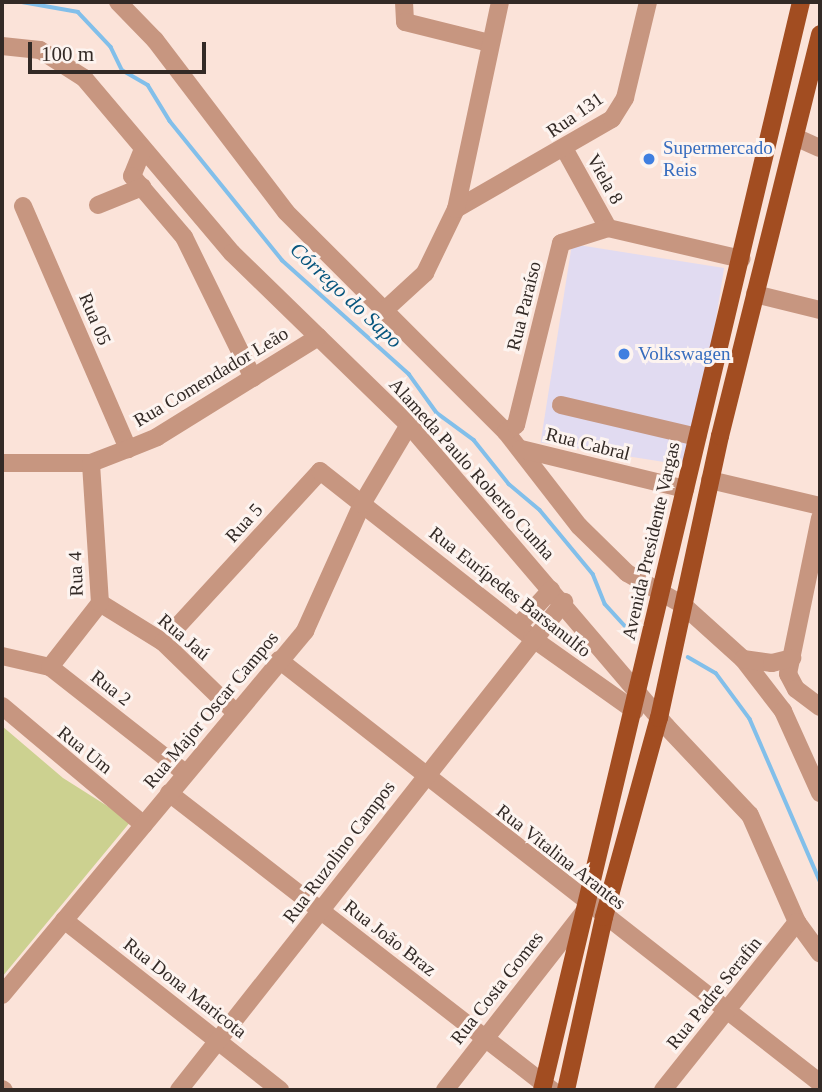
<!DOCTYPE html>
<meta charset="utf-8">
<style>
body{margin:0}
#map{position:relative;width:822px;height:1092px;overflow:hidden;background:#fbe3d9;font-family:"Times New Roman",serif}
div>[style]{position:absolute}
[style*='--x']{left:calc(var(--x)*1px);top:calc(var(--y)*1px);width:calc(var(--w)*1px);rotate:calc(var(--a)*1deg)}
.commercial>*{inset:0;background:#e1dbf1;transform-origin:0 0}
.green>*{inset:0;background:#ccd190}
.stream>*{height:3.5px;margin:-1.75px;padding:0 1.75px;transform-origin:1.75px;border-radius:1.75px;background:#82bfea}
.minor>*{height:18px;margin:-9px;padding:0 9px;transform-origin:9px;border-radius:9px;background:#c79680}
.major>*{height:18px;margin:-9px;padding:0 9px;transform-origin:9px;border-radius:9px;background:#a24d21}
.dots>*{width:19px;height:19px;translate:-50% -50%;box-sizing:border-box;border:4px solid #fdf4f0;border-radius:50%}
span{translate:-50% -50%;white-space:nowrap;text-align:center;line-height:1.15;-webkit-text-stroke:6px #fdf4f0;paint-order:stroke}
.street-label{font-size:19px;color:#332a26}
.shop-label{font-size:19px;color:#366cbe}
.left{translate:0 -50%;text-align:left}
.water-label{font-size:21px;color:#07557d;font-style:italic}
.frame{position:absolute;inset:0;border:4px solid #332a26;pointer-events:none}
.scale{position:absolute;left:28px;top:42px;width:178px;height:32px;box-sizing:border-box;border:4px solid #332a26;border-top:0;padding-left:9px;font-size:21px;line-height:24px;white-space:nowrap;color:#332a26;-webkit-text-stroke:5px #fdf4f0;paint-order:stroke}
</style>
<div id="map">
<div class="commercial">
<div style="left:572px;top:244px;width:154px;height:201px;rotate:9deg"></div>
</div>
<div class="green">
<div style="clip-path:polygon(2px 726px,63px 778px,131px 821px,2px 977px)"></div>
</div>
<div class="stream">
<div style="--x:22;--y:2;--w:57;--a:10.1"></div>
<div style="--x:78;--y:12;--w:48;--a:46.7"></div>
<div style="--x:111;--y:47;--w:25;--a:64"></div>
<div style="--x:122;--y:70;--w:30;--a:30"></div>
<div style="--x:148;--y:85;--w:42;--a:58.6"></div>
<div style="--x:170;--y:121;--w:179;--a:51.1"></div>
<div style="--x:282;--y:260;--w:171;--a:41.9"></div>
<div style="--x:409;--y:374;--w:48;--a:54.3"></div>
<div style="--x:437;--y:413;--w:46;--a:36.1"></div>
<div style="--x:474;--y:440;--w:56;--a:51.5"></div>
<div style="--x:509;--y:484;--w:40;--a:40"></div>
<div style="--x:540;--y:510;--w:83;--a:50.4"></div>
<div style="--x:593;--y:574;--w:32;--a:68"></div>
<div style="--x:605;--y:604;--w:46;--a:47.6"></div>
<div style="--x:688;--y:657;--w:32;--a:30"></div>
<div style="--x:716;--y:673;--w:57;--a:53.5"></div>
<div style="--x:750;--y:719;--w:176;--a:66.6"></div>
</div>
<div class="minor">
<div style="--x:118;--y:2;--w:53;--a:45.8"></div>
<div style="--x:155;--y:40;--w:216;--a:52.7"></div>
<div style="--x:286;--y:212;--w:311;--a:45"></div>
<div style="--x:506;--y:432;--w:119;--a:52.2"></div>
<div style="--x:579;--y:526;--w:67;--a:44.4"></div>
<div style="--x:627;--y:573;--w:64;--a:29.7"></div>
<div style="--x:683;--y:605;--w:81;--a:42"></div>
<div style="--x:743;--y:659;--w:66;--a:52.4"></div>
<div style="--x:783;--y:711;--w:90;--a:65.7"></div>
<div style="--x:404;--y:2;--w:20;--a:87"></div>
<div style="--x:405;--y:22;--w:88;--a:13.9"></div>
<div style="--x:2;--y:46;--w:38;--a:6"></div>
<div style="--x:40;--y:50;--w:52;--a:32.5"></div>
<div style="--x:84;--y:78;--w:229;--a:49.8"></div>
<div style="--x:232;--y:253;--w:247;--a:44.2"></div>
<div style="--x:409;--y:425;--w:396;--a:49.5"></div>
<div style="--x:666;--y:726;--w:122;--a:46.7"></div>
<div style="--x:750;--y:815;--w:117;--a:66.3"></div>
<div style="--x:797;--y:922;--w:39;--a:54"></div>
<div style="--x:795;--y:137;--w:27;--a:24"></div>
<div style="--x:143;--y:149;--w:29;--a:112"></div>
<div style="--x:132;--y:176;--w:80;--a:49.6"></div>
<div style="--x:184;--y:237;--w:157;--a:63.9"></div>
<div style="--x:565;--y:150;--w:89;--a:61.1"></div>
<div style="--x:98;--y:205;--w:48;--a:-22.2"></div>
<div style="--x:23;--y:206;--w:265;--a:66.6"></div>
<div style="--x:456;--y:209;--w:180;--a:-30"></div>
<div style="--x:612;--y:119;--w:25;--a:-58"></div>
<div style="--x:625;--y:98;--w:99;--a:-76.5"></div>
<div style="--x:755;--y:294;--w:67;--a:13.8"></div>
<div style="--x:387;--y:308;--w:52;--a:-42.6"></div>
<div style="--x:425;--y:273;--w:71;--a:-64.2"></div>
<div style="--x:456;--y:209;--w:212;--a:-78"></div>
<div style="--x:561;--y:405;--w:140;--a:13.2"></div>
<div style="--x:506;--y:432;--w:12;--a:-35"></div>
<div style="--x:516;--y:425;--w:187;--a:-76.1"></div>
<div style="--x:561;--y:243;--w:49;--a:-17.7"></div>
<div style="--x:608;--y:228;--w:137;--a:13.1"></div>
<div style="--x:521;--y:449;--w:169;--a:13.7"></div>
<div style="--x:2;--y:463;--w:89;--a:0"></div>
<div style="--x:91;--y:463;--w:40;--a:-21"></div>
<div style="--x:128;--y:449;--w:31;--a:-22"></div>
<div style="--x:157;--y:437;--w:190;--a:-31.8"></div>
<div style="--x:710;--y:480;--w:113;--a:13.3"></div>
<div style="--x:820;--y:518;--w:159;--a:101.6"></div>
<div style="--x:788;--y:674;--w:17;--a:62"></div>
<div style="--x:796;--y:689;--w:30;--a:37"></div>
<div style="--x:100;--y:603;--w:74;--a:31.8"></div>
<div style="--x:163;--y:642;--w:100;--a:44.2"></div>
<div style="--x:518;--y:626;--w:49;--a:-47.5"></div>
<div style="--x:163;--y:642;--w:232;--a:-47.4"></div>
<div style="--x:320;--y:471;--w:270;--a:38.2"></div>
<div style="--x:532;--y:638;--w:126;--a:35.3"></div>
<div style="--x:2;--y:656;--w:49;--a:12.9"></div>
<div style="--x:50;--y:667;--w:172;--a:38.1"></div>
<div style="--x:743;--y:659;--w:29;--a:8"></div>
<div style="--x:772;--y:663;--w:21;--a:-14"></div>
<div style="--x:279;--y:660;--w:687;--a:38.02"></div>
<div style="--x:50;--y:667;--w:81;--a:-52"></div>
<div style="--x:100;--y:603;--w:140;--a:-93.7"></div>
<div style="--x:2;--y:706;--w:185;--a:40"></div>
<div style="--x:169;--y:793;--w:485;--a:37.8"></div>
<div style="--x:64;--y:920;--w:275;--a:38.2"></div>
<div style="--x:2;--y:995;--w:474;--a:-50.2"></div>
<div style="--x:305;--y:631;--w:139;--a:-65.8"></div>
<div style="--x:362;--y:504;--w:92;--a:-59.3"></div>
<div style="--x:2;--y:1089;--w:2;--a:27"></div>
<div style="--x:179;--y:1090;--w:622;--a:-51.73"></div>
<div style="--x:445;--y:1090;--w:226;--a:-52"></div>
<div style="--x:663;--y:1090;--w:215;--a:-51.4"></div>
</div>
<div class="major">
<div style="--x:542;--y:1090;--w:1118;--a:-76.61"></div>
<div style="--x:566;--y:1090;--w:177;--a:-77.6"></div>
<div style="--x:604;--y:917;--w:206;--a:-74.6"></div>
<div style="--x:659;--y:718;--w:289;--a:-77.8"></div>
<div style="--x:720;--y:436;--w:414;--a:-76"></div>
</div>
<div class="dots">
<div style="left:649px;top:159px;background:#3f7fe0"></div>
<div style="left:624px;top:354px;background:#3f7fe0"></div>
</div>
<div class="street-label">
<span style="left:575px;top:115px;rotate:-35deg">Rua 131</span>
<span style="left:605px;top:179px;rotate:61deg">Viela 8</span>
<span style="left:524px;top:306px;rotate:-76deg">Rua Paraíso</span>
<span style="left:95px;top:319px;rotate:67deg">Rua 05</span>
<span style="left:211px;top:377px;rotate:-31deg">Rua Comendador Leão</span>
<span style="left:588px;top:444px;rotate:14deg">Rua Cabral</span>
<span style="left:472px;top:469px;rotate:48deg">Alameda Paulo Roberto Cunha</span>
<span style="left:244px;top:523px;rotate:-48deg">Rua 5</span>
<span style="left:651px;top:541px;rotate:-77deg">Avenida Presidente Vargas</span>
<span style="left:76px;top:574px;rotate:-92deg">Rua 4</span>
<span style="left:510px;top:592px;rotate:38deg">Rua Eurípedes Barsanulfo</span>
<span style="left:184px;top:637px;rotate:40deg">Rua Jaú</span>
<span style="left:111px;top:688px;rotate:38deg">Rua 2</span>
<span style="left:211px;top:710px;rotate:-50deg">Rua Major Oscar Campos</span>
<span style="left:85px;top:750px;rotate:39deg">Rua Um</span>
<span style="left:339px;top:852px;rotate:-53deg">Rua Ruzolino Campos</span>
<span style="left:561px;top:857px;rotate:38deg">Rua Vitalina Arantes</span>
<span style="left:390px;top:938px;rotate:38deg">Rua João Braz</span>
<span style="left:185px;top:988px;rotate:38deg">Rua Dona Maricota</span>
<span style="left:497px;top:988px;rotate:-52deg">Rua Costa Gomes</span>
<span style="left:714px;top:993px;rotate:-51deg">Rua Padre Serafin</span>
</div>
<div class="shop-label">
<span class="left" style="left:663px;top:159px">Supermercado<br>Reis</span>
<span class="left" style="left:638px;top:354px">Volkswagen</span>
</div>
<div class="water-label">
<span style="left:346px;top:295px;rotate:43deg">Córrego do Sapo</span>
</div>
<div class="frame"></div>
<div class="scale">100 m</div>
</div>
